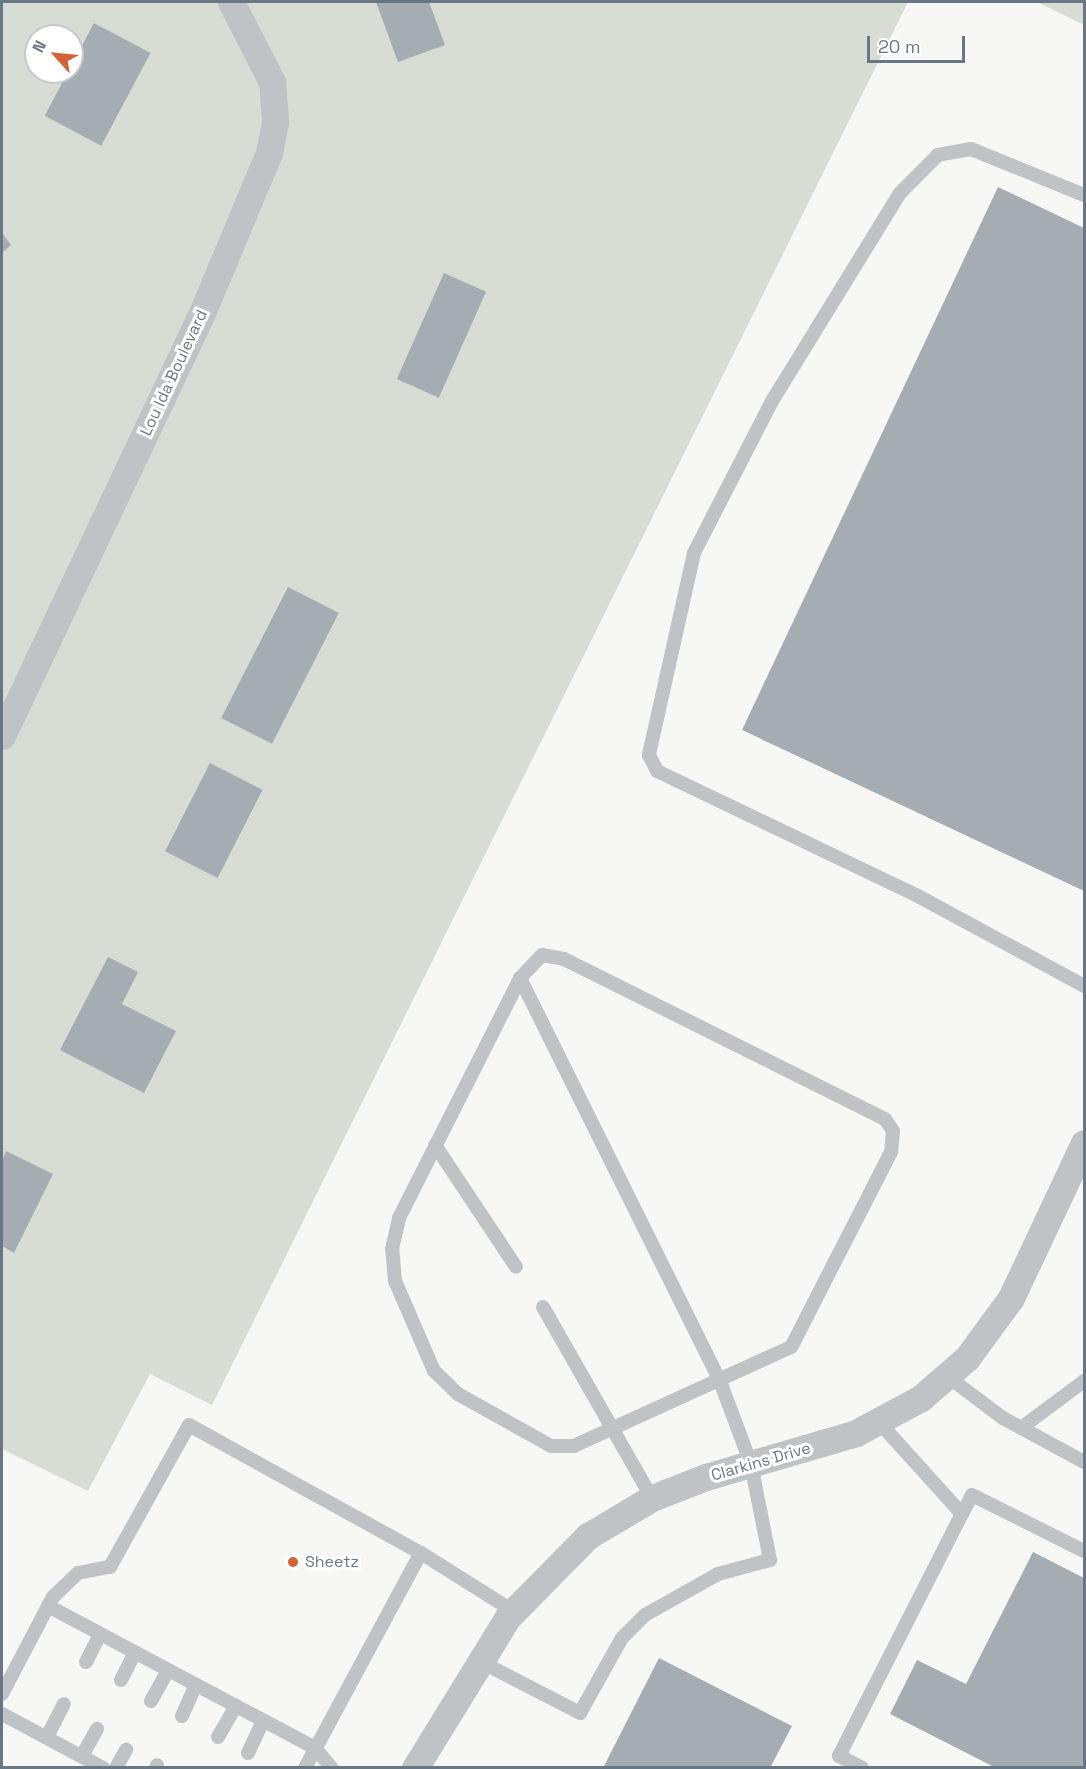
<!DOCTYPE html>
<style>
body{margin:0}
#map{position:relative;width:1086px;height:1769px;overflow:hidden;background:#f7f8f5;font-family:"Space Grotesk",sans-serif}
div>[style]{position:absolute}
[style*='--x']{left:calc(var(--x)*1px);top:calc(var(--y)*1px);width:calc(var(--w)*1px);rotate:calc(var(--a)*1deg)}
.green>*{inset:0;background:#d7dcd5}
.building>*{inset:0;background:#a5adb3;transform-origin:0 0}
.service>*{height:14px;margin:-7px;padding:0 7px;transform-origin:7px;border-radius:7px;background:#bfc3c6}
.minor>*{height:27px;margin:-13.5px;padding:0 13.5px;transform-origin:13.5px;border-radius:13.5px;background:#bfc3c6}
.dots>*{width:16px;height:16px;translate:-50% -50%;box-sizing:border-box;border:3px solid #fff;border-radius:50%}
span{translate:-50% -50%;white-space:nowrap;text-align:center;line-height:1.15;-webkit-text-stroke:6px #fff;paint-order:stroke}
.street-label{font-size:16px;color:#697784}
.poi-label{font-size:16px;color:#697784}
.left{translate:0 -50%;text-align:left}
.frame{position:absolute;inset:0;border:3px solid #697784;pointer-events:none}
.north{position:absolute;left:24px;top:24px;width:60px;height:60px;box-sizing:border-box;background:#fff;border:2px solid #c3c9ce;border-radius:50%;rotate:297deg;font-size:16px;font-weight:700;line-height:24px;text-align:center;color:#697784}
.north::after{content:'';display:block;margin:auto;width:21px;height:27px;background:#d56237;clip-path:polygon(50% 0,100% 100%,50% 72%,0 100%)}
.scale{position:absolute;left:867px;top:36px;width:98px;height:27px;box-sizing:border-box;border:3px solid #697784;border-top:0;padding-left:8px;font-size:18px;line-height:21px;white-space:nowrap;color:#697784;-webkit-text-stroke:4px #fff;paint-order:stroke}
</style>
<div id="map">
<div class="green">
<div style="clip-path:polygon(evenodd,2px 2px,908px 2px,212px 1405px,150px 1374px,88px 1491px,2px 1449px,2px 2px,36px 36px,72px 36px,72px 72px,36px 72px,36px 36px)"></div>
<div style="clip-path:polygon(1037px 2px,1084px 2px,1084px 25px)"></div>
</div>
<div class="building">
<div style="clip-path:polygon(376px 2px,429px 2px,445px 45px,398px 62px)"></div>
<div style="left:94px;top:23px;width:64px;height:105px;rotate:28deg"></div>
<div style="clip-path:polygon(998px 187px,1084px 228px,1084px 891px,742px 730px)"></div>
<div style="clip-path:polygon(2px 233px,11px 245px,2px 253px)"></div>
<div style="left:444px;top:273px;width:46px;height:116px;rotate:24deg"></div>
<div style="left:288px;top:587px;width:57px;height:147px;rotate:27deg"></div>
<div style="left:210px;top:763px;width:59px;height:99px;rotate:27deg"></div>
<div style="clip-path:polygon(108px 957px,138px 972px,122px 1004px,176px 1031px,144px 1093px,60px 1050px)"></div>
<div style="clip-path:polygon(6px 1151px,53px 1174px,14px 1253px,2px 1246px,2px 1161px)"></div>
<div style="clip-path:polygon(1033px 1552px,1084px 1578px,1084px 1768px,996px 1768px,890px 1714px,917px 1660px,966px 1684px)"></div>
<div style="clip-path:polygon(659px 1658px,792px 1726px,770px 1768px,603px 1768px)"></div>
</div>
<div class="service">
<div style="--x:1084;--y:195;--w:122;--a:-157.8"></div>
<div style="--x:971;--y:149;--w:34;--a:170"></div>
<div style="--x:938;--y:155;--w:54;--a:135"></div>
<div style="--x:900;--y:193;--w:244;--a:121.6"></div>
<div style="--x:772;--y:401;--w:171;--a:117.2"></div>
<div style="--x:694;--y:553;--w:207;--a:102.6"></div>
<div style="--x:649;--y:755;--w:18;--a:63"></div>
<div style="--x:657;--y:771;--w:287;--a:25.6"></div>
<div style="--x:916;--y:895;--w:191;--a:28.4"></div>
<div style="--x:542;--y:955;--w:22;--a:10"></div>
<div style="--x:564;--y:959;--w:359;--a:26.5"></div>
<div style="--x:885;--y:1119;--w:14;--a:56"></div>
<div style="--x:893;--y:1131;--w:21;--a:95"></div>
<div style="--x:891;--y:1152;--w:219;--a:117.1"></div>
<div style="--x:791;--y:1347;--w:239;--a:155.5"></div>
<div style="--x:574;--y:1446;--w:23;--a:180"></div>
<div style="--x:551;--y:1446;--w:107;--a:-150.8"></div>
<div style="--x:458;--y:1394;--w:33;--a:-136"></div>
<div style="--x:434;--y:1371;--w:98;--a:-113.4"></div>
<div style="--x:395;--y:1281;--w:32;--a:-95"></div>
<div style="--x:392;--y:1249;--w:32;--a:-77"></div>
<div style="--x:399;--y:1218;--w:269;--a:-63.2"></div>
<div style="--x:520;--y:978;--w:32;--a:-46"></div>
<div style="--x:435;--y:1145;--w:146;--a:56.4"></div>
<div style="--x:543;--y:1307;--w:220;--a:60.3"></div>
<div style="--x:947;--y:1376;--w:70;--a:36.9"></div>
<div style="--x:1003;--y:1418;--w:92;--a:28.5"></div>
<div style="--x:1021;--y:1428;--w:79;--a:-36.7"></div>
<div style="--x:962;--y:1514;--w:21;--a:-62"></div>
<div style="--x:972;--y:1495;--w:125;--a:26.6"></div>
<div style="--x:48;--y:1606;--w:302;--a:28"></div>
<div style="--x:315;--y:1748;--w:26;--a:50"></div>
<div style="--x:479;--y:1661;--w:114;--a:27.2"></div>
<div style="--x:580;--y:1713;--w:86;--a:-60.8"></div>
<div style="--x:622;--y:1638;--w:33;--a:-45"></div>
<div style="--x:645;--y:1615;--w:84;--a:-29.3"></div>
<div style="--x:718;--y:1574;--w:54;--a:-15.1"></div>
<div style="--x:770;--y:1560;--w:98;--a:-101.2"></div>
<div style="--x:751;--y:1464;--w:89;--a:-110.5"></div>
<div style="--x:720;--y:1381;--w:450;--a:-116.4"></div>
<div style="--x:86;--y:1662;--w:31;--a:-63"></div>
<div style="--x:121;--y:1680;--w:31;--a:-63"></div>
<div style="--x:2;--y:1694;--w:110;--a:-62.3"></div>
<div style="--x:53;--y:1597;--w:35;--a:-44"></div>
<div style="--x:78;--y:1573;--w:33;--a:-11"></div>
<div style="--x:110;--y:1567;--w:162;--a:-60.9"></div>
<div style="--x:189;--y:1425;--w:265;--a:28.9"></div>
<div style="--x:151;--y:1701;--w:35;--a:-61"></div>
<div style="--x:2;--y:1714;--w:115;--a:28.1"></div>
<div style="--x:182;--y:1716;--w:34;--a:-66"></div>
<div style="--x:47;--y:1737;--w:37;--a:-63"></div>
<div style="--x:218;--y:1737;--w:36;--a:-60"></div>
<div style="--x:248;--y:1753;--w:35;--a:-65"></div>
<div style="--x:82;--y:1756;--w:31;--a:-61"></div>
<div style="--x:116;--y:1768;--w:21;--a:-61"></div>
<div style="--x:156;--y:1768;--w:3;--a:-72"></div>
<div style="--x:305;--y:1768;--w:244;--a:-61.7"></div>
<div style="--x:421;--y:1553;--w:109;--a:32.2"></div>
<div style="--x:862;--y:1768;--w:26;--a:-152"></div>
<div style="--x:839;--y:1756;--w:271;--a:-63.1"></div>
<div style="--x:962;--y:1514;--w:124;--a:-132.1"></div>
</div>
<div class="minor">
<div style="--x:2;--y:736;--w:468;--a:-64.7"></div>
<div style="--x:202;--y:313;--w:173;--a:-67.3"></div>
<div style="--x:269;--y:153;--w:33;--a:-79"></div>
<div style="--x:275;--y:121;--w:39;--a:-94"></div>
<div style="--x:272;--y:82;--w:90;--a:-117.1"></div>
<div style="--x:415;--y:1768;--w:177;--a:-58.4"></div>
<div style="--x:508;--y:1617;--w:114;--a:-45.4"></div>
<div style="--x:588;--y:1536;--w:74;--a:-30.7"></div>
<div style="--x:652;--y:1498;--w:58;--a:-21.3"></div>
<div style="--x:706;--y:1477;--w:156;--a:-16.3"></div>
<div style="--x:856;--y:1433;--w:74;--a:-28.3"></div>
<div style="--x:921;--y:1398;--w:61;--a:-41"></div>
<div style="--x:967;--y:1358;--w:74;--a:-53.7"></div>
<div style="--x:1011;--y:1298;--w:171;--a:-64.8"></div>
</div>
<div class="dots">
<div style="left:293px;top:1562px;background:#d56237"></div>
</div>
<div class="street-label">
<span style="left:174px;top:373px;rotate:-65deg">Lou Ida Boulevard</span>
<span style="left:761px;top:1462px;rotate:-16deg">Clarkins Drive</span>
</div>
<div class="poi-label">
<span class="left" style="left:305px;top:1562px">Sheetz</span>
</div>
<div class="frame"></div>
<div class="north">N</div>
<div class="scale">20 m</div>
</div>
